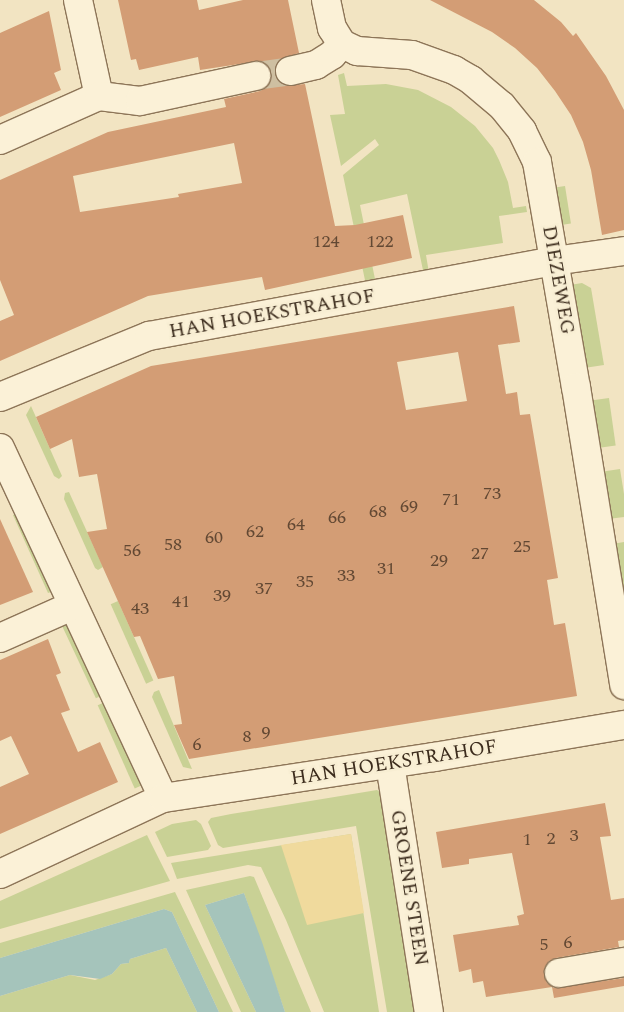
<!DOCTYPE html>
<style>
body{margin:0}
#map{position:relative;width:624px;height:1012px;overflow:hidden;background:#f2e4c2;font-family:Spectral,serif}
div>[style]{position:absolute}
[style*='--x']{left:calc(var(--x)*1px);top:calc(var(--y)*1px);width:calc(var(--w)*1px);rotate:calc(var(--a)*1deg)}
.green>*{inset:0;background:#c9d195;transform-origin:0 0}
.sand>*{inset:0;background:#f0da9d}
.water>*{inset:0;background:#a5c4bb}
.building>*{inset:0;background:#d39d75}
.minor-tunnel>*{height:28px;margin-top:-14px;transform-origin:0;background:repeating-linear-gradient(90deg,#cebfa1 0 28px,transparent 0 42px)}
.roads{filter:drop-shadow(1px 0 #8d7558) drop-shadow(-1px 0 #8d7558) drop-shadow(0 1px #8d7558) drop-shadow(0 -1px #8d7558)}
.minor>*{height:28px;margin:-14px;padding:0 14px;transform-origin:14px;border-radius:14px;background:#fbf1d7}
span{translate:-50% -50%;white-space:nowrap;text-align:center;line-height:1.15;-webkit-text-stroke:5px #f8eed3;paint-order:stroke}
.number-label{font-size:18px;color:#624833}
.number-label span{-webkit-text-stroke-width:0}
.street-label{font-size:20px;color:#3c2c1d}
</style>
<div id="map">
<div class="green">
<div style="clip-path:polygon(344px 73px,347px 86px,386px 84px,418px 90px,451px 107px,475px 126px,493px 148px,499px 160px,508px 182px,513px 208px,526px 206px,527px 212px,499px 216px,503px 243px,426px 255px,429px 273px,424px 275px,407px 194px,360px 205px,376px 284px,366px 285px,343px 175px,379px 145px,375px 139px,341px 166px,330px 115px,345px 114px,338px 75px)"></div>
<div style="left:565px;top:186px;width:38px;height:10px;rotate:81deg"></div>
<div style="clip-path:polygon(582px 283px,591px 288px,604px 365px,584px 368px,570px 285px)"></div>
<div style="left:609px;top:398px;width:48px;height:20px;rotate:82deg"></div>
<div style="clip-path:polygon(31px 406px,62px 476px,59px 479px,54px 476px,26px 415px)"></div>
<div style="clip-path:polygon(620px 469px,624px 494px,624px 517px,608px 519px,600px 472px)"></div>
<div style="clip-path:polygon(69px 492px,103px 567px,98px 570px,95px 568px,64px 499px,65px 493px)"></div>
<div style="clip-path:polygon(20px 512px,54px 591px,48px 593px,13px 515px)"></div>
<div style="clip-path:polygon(624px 542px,624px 588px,619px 589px,612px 544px)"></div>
<div style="left:118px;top:601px;width:87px;height:8px;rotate:66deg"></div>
<div style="left:68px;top:622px;width:81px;height:7px;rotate:65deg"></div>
<div style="clip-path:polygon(159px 690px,192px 769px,183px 767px,152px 697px,154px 692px)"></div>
<div style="left:105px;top:702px;width:91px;height:8px;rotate:66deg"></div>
<div style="clip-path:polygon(377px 790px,383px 794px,419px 1012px,387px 1012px,356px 826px,223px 848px,218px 845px,208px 822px,211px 818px,231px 814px)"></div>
<div style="clip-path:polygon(196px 820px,201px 824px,211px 846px,208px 850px,167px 857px,155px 832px,172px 824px)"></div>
<div style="clip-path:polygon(351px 834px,379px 1012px,324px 1012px,286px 920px,261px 867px,248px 865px,177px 879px,171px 863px)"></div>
<div style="clip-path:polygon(147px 835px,170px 881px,0 929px,0 901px)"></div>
<div style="clip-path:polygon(250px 876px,254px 877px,311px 1012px,285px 1012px,244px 893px,205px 905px,256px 1012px,241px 1012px,186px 890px)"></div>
<div style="clip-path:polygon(175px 892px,233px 1012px,219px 1012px,172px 912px,164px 909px,0 958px,0 943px)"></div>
<div style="clip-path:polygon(166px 948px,197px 1012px,0 1012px,0 996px,70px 975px,95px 980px,112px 974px,121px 964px,129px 963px,130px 959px)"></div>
</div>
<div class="sand">
<div style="clip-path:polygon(351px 834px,364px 913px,307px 925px,281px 845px)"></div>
</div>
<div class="water">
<div style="clip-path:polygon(244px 893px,262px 942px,285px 1012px,256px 1012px,205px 905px)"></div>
<div style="clip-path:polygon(164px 909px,172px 912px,219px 1012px,197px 1012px,166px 948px,130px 959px,129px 963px,121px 964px,112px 974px,100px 979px,70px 975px,0 996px,0 958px)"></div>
</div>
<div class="building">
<div style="clip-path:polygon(evenodd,118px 0,197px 0,199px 10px,243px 0,288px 0,299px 53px,280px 59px,275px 66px,275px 74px,278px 81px,285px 86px,305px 84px,335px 226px,355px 225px,403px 215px,412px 258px,265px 290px,262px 277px,148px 296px,0 361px,0 321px,14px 315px,0 280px,0 180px,108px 132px,226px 107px,224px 99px,260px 91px,266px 88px,271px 81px,271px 73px,268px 66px,260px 61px,200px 70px,198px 57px,139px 70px,136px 59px,131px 60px,118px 0,234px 143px,242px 183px,178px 194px,179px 197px,80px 212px,73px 176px,234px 143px)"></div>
<div style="clip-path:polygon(430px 0,534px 0,561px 22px,573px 36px,576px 33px,606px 76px,624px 110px,624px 230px,602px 235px,591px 170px,583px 142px,571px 115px,555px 91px,537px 68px,515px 48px,492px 32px)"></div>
<div style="clip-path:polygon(49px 11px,61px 70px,54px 73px,61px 90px,0 117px,0 33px)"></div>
<div style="clip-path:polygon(evenodd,514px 306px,520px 342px,498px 345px,506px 394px,517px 392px,520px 415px,530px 414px,558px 578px,547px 580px,554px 625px,565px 623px,577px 696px,189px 759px,174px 725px,182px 724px,174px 676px,158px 679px,140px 636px,134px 637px,87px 532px,107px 529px,97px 474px,79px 477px,72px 439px,50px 449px,36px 417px,151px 366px,514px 306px,458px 352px,467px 401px,406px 410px,397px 362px,458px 352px)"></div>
<div style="clip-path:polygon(0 519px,33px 592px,0 605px)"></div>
<div style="clip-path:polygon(48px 639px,61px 673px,56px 675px,70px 710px,61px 713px,78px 752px,100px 742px,118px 782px,0 834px,0 787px,29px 774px,11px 736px,0 741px,0 660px)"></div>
<div style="clip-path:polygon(605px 803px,611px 836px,600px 837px,611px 900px,624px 898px,624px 940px,618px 941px,619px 947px,556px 958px,549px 961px,545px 967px,544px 975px,547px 983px,554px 988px,624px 978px,624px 986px,554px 998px,552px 987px,486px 997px,483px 981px,473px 983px,471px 969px,459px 972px,453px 935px,519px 925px,517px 916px,524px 914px,512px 853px,469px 859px,469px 864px,442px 868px,436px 832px)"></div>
</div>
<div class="minor-tunnel">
<div style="--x:256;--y:76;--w:34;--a:-8"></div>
</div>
<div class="roads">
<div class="minor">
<div style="--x:78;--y:0;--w:98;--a:77.7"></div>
<div style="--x:326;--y:0;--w:29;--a:78"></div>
<div style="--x:332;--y:28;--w:19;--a:58"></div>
<div style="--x:342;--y:44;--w:17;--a:25"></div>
<div style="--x:357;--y:51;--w:55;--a:4.2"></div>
<div style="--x:412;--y:55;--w:45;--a:19.7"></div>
<div style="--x:454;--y:70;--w:20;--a:30"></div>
<div style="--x:471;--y:80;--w:40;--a:40"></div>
<div style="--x:502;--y:106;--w:32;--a:51"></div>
<div style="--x:522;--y:131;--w:34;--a:64"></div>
<div style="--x:537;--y:162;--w:228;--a:80.2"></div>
<div style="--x:576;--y:387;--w:302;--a:80.8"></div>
<div style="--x:290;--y:71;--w:27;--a:-13"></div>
<div style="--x:316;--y:65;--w:19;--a:-32"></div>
<div style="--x:332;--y:55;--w:15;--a:-48"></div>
<div style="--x:0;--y:140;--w:108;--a:-24"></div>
<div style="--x:99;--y:96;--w:41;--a:7"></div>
<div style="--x:140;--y:101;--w:119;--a:-12.2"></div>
<div style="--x:0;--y:397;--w:161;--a:-22.3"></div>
<div style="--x:149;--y:336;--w:412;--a:-10.5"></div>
<div style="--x:554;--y:261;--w:71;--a:-8.1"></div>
<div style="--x:0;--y:448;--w:386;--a:65"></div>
<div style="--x:0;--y:638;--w:79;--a:-24"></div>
<div style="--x:390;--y:764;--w:251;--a:81.1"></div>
<div style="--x:0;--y:874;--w:180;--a:-25"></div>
<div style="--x:163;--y:798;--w:274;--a:-8.6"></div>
<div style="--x:434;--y:757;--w:193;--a:-9.6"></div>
<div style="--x:559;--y:973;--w:66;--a:-9.6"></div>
</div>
</div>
<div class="number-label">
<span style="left:326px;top:242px">124</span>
<span style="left:380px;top:242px">122</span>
<span style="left:492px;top:494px">73</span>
<span style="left:451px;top:500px">71</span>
<span style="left:409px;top:507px">69</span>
<span style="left:378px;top:512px">68</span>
<span style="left:337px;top:518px">66</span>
<span style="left:296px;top:525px">64</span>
<span style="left:255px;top:532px">62</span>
<span style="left:214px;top:538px">60</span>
<span style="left:173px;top:545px">58</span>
<span style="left:522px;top:547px">25</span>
<span style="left:132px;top:551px">56</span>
<span style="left:480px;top:554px">27</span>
<span style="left:439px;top:561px">29</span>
<span style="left:386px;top:569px">31</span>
<span style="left:346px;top:576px">33</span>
<span style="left:305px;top:582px">35</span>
<span style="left:264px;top:589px">37</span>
<span style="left:222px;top:596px">39</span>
<span style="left:181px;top:602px">41</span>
<span style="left:140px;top:609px">43</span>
<span style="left:266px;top:733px">9</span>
<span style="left:247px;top:737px">8</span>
<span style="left:197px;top:745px">6</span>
<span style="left:574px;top:836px">3</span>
<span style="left:551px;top:839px">2</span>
<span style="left:527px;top:840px">1</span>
<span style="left:568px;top:943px">6</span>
<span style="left:544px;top:945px">5</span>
</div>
<div class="street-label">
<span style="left:558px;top:280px;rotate:80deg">DIEZEWEG</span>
<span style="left:272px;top:314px;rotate:-10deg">HAN HOEKSTRAHOF</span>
<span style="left:394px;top:763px;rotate:-9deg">HAN HOEKSTRAHOF</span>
<span style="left:409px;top:888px;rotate:81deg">GROENE STEEN</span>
</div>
</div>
